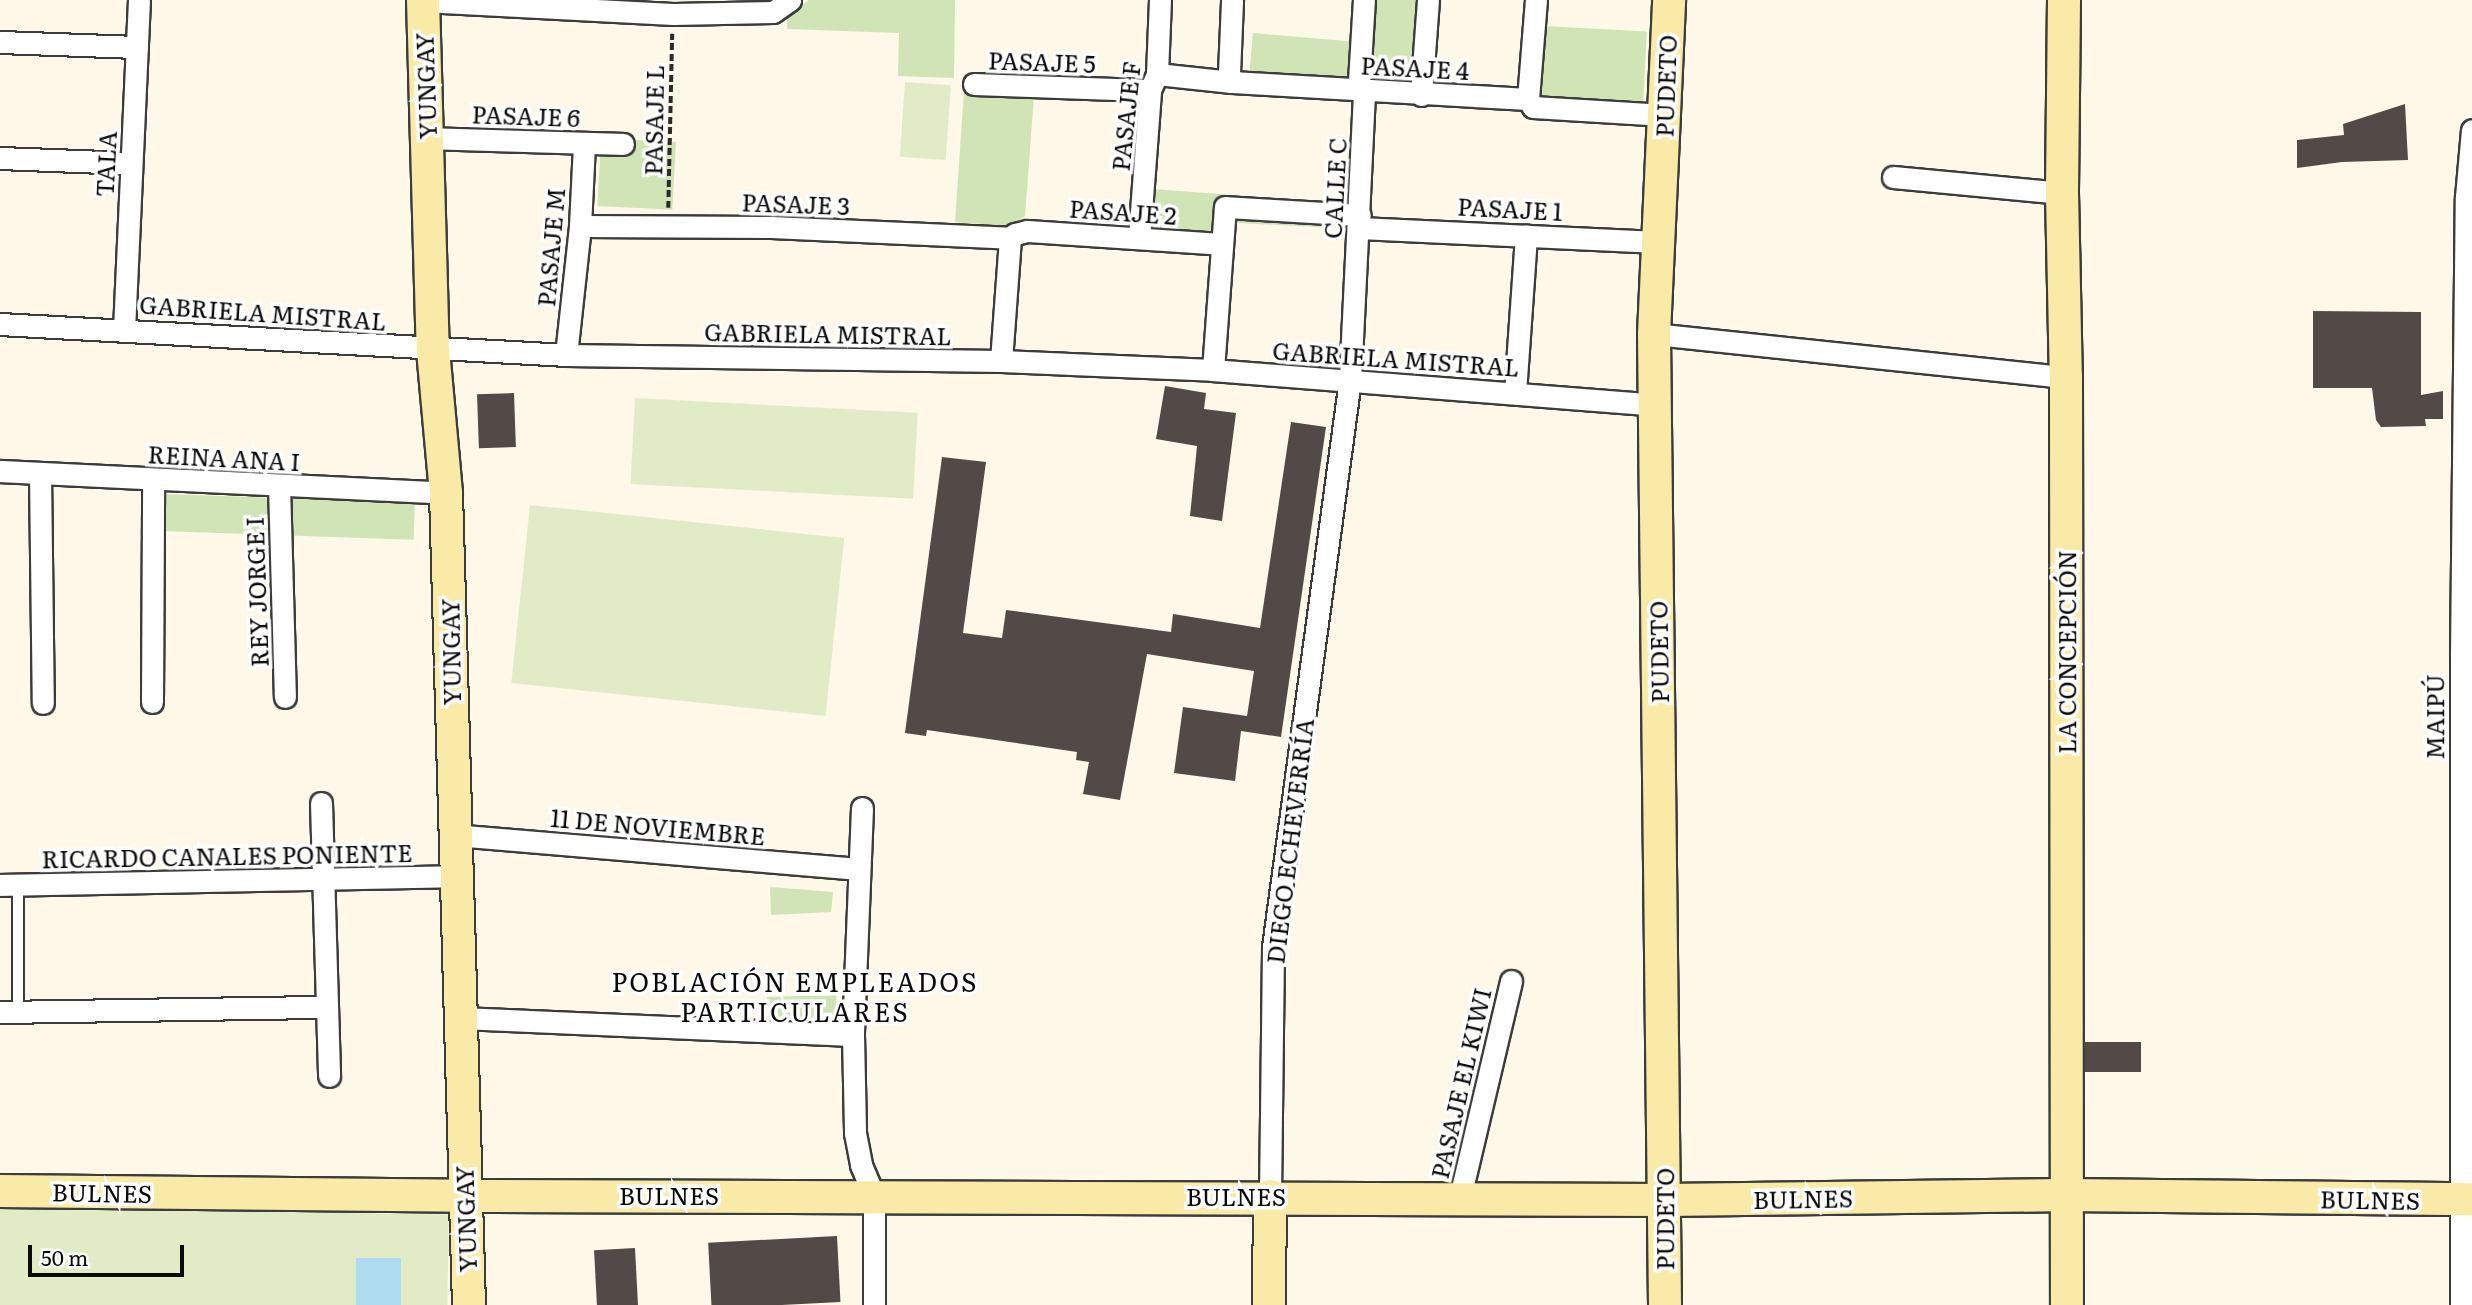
<!DOCTYPE html>
<meta charset="utf-8">
<style>
body{margin:0}
#map{position:relative;width:2472px;height:1305px;overflow:hidden;background:#fdf8e7;font-family:Literata,serif}
div>[style]{position:absolute}
[style*='--x']{left:calc(var(--x)*1px);top:calc(var(--y)*1px);width:calc(var(--w)*1px);rotate:calc(var(--a)*1deg)}
.green>*{inset:0;background:#d0e4b5;transform-origin:0 0}
.pitch>*{inset:0;background:#e1ecc6;transform-origin:0 0}
.water>*{inset:0;background:#b0dcf1;transform-origin:0 0}
.building>*{inset:0;background:#514a47;transform-origin:0 0}
.path>*{height:3.5px;margin-top:-1.75px;transform-origin:0;background:repeating-linear-gradient(90deg,#2b2b2b 0 7px,transparent 0 10.5px)}
.roads{filter:drop-shadow(2px 0 #3c3c3c) drop-shadow(-2px 0 #3c3c3c) drop-shadow(0 2px #3c3c3c) drop-shadow(0 -2px #3c3c3c)}
.lane>*{height:10px;margin:-5px;padding:0 5px;transform-origin:5px;border-radius:5px;background:#fff}
.street>*{height:21px;margin:-10.5px;padding:0 10.5px;transform-origin:10.5px;border-radius:10.5px;background:#fff}
.secondary>*{height:32px;margin:-16px;padding:0 16px;transform-origin:16px;border-radius:16px;background:#f9eba7}
span{translate:-50% -50%;white-space:nowrap;text-align:center;line-height:1.15;-webkit-text-stroke:7px #fff;paint-order:stroke}
.street-label{font-size:24px;color:#090909}
.neighbourhood-label{font-size:26px;color:#090909;letter-spacing:2px}
.scale{position:absolute;left:28px;top:1245px;width:156px;height:32px;box-sizing:border-box;border:4px solid #090909;border-top:0;padding-left:9px;font-size:21px;line-height:24px;white-space:nowrap;color:#090909;-webkit-text-stroke:5px #fff;paint-order:stroke}
</style>
<div id="map">
<div class="green">
<div style="clip-path:polygon(809px 0,955px 0,954px 78px,898px 76px,899px 33px,787px 29px,787px 15px)"></div>
<div style="left:1369px;top:0;width:55px;height:82px"></div>
<div style="left:1544px;top:26px;width:103px;height:79px;rotate:3deg"></div>
<div style="left:1253px;top:33px;width:101px;height:40px;rotate:5deg"></div>
<div style="clip-path:polygon(964px 91px,1034px 96px,1025px 216px,1010px 226px,955px 222px)"></div>
<div style="left:601px;top:138px;width:75px;height:68px;rotate:3deg"></div>
<div style="clip-path:polygon(1153px 189px,1338px 203px,1337px 228px,1219px 222px,1217px 235px,1150px 232px)"></div>
<div style="left:162px;top:494px;width:253px;height:37px;rotate:2deg"></div>
<div style="clip-path:polygon(770px 887px,833px 892px,831px 912px,771px 915px)"></div>
<div style="clip-path:polygon(836px 995px,837px 1018px,768px 1017px,767px 997px)"></div>
</div>
<div class="pitch">
<div style="left:905px;top:82px;width:46px;height:75px;rotate:4deg"></div>
<div style="left:635px;top:398px;width:283px;height:86px;rotate:3deg"></div>
<div style="left:530px;top:505px;width:316px;height:179px;rotate:6deg"></div>
<div style="left:0;top:1207px;width:449px;height:98px;rotate:1deg"></div>
</div>
<div class="water">
<div style="left:356px;top:1258px;width:45px;height:47px"></div>
</div>
<div class="building">
<div style="clip-path:polygon(2405px 104px,2408px 160px,2342px 162px,2297px 168px,2297px 140px,2344px 135px,2343px 124px)"></div>
<div style="clip-path:polygon(2313px 311px,2421px 312px,2421px 395px,2443px 391px,2443px 419px,2425px 419px,2426px 426px,2381px 427px,2376px 420px,2372px 388px,2313px 388px)"></div>
<div style="clip-path:polygon(1165px 386px,1206px 393px,1204px 409px,1236px 413px,1222px 521px,1190px 516px,1197px 446px,1156px 439px)"></div>
<div style="left:514px;top:393px;width:54px;height:37px;rotate:88deg"></div>
<div style="clip-path:polygon(1291px 422px,1326px 427px,1281px 737px,1241px 731px,1235px 781px,1174px 773px,1183px 707px,1247px 716px,1254px 671px,1147px 654px,1120px 800px,1083px 794px,1089px 762px,1076px 760px,1077px 752px,927px 730px,926px 736px,905px 733px,942px 457px,986px 462px,963px 633px,1002px 638px,1006px 610px,1171px 632px,1173px 614px,1260px 628px)"></div>
<div style="left:2141px;top:1042px;width:30px;height:56px;rotate:90deg"></div>
<div style="left:837px;top:1236px;width:66px;height:129px;rotate:87deg"></div>
<div style="left:635px;top:1248px;width:57px;height:41px;rotate:87deg"></div>
</div>
<div class="path">
<div style="--x:668;--y:208;--w:174;--a:-88.7"></div>
</div>
<div class="roads">
<div class="lane">
<div style="--x:18;--y:885;--w:128;--a:90"></div>
</div>
<div class="street">
<div style="--x:423;--y:1;--w:250;--a:3"></div>
<div style="--x:673;--y:14;--w:100;--a:-1.1"></div>
<div style="--x:773;--y:12;--w:21;--a:-35"></div>
<div style="--x:0;--y:42;--w:137;--a:2.1"></div>
<div style="--x:1157;--y:74;--w:75;--a:6.1"></div>
<div style="--x:1232;--y:82;--w:296;--a:3.3"></div>
<div style="--x:1232;--y:82;--w:9;--a:-108"></div>
<div style="--x:1229;--y:73;--w:73;--a:-87.6"></div>
<div style="--x:974;--y:84;--w:176;--a:2"></div>
<div style="--x:1421;--y:95;--w:95;--a:-85.8"></div>
<div style="--x:1528;--y:99;--w:9;--a:58"></div>
<div style="--x:1533;--y:107;--w:132;--a:3.5"></div>
<div style="--x:1528;--y:99;--w:99;--a:-85.4"></div>
<div style="--x:426;--y:138;--w:197;--a:1.7"></div>
<div style="--x:0;--y:158;--w:131;--a:2.2"></div>
<div style="--x:1893;--y:177;--w:170;--a:5.4"></div>
<div style="--x:580;--y:226;--w:191;--a:0.3"></div>
<div style="--x:771;--y:227;--w:239;--a:2.6"></div>
<div style="--x:1359;--y:228;--w:299;--a:2.7"></div>
<div style="--x:1139;--y:238;--w:148;--a:-85.7"></div>
<div style="--x:1150;--y:90;--w:17;--a:-66"></div>
<div style="--x:1157;--y:74;--w:74;--a:-87.7"></div>
<div style="--x:0;--y:324;--w:567;--a:3.13"></div>
<div style="--x:566;--y:355;--w:435;--a:0.8"></div>
<div style="--x:1001;--y:361;--w:212;--a:2.4"></div>
<div style="--x:1213;--y:370;--w:443;--a:4.5"></div>
<div style="--x:124;--y:330;--w:330;--a:-87.4"></div>
<div style="--x:1654;--y:334;--w:414;--a:6"></div>
<div style="--x:566;--y:355;--w:130;--a:-83.8"></div>
<div style="--x:580;--y:226;--w:83;--a:-87.2"></div>
<div style="--x:1001;--y:361;--w:123;--a:-85.8"></div>
<div style="--x:1010;--y:238;--w:6;--a:-39"></div>
<div style="--x:1015;--y:234;--w:12;--a:-14"></div>
<div style="--x:1027;--y:231;--w:195;--a:3.8"></div>
<div style="--x:1213;--y:370;--w:163;--a:-85.8"></div>
<div style="--x:1225;--y:207;--w:135;--a:3.4"></div>
<div style="--x:1515;--y:393;--w:158;--a:-86"></div>
<div style="--x:0;--y:471;--w:447;--a:2.8"></div>
<div style="--x:40;--y:473;--w:230;--a:89.3"></div>
<div style="--x:279;--y:485;--w:212;--a:88.4"></div>
<div style="--x:152;--y:702;--w:222;--a:-89.7"></div>
<div style="--x:321;--y:803;--w:273;--a:88.3"></div>
<div style="--x:862;--y:808;--w:227;--a:92.3"></div>
<div style="--x:853;--y:1035;--w:98;--a:88.8"></div>
<div style="--x:855;--y:1133;--w:33;--a:79"></div>
<div style="--x:861;--y:1165;--w:33;--a:67"></div>
<div style="--x:874;--y:1195;--w:110;--a:90"></div>
<div style="--x:454;--y:835;--w:405;--a:4.8"></div>
<div style="--x:0;--y:885;--w:455;--a:-1.1"></div>
<div style="--x:0;--y:1012;--w:327;--a:-0.9"></div>
<div style="--x:460;--y:1018;--w:393;--a:2.5"></div>
<div style="--x:1270;--y:1196;--w:249;--a:-89.3"></div>
<div style="--x:1273;--y:947;--w:572;--a:-82.27"></div>
<div style="--x:1350;--y:380;--w:290;--a:-87.2"></div>
<div style="--x:1364;--y:90;--w:10;--a:-119"></div>
<div style="--x:1359;--y:81;--w:81;--a:-86.5"></div>
<div style="--x:1460;--y:1197;--w:222;--a:-76.7"></div>
<div style="--x:2461;--y:1305;--w:650;--a:-90"></div>
<div style="--x:2461;--y:655;--w:458;--a:-89.4"></div>
<div style="--x:2466;--y:197;--w:67;--a:-84.9"></div>
</div>
<div class="secondary">
<div style="--x:423;--y:0;--w:350;--a:88.4"></div>
<div style="--x:433;--y:350;--w:144;--a:84.8"></div>
<div style="--x:446;--y:493;--w:812;--a:88.38"></div>
<div style="--x:2064;--y:0;--w:193;--a:90.6"></div>
<div style="--x:2062;--y:193;--w:184;--a:88.8"></div>
<div style="--x:2066;--y:377;--w:928;--a:89.94"></div>
<div style="--x:0;--y:1191;--w:464;--a:0.6"></div>
<div style="--x:464;--y:1196;--w:1201;--a:0.19"></div>
<div style="--x:1665;--y:1200;--w:401;--a:-0.7"></div>
<div style="--x:2066;--y:1195;--w:406;--a:0.6"></div>
<div style="--x:1269;--y:1305;--w:109;--a:-89.5"></div>
<div style="--x:1665;--y:1305;--w:971;--a:-90.65"></div>
<div style="--x:1654;--y:334;--w:334;--a:-87.4"></div>
</div>
</div>
<div class="street-label">
<span style="left:1042px;top:61px;rotate:2deg">PASAJE 5</span>
<span style="left:1415px;top:67px;rotate:3deg">PASAJE 4</span>
<span style="left:425px;top:86px;rotate:-92deg">YUNGAY</span>
<span style="left:1665px;top:86px;rotate:-88deg">PUDETO</span>
<span style="left:526px;top:115px;rotate:2deg">PASAJE 6</span>
<span style="left:1125px;top:116px;rotate:-84deg">PASAJE F</span>
<span style="left:653px;top:120px;rotate:-89deg">PASAJE L</span>
<span style="left:105px;top:164px;rotate:-87deg">TALA</span>
<span style="left:1334px;top:188px;rotate:-87deg">CALLE C</span>
<span style="left:796px;top:203px;rotate:2deg">PASAJE 3</span>
<span style="left:1510px;top:208px;rotate:3deg">PASAJE 1</span>
<span style="left:1123px;top:211px;rotate:4deg">PASAJE 2</span>
<span style="left:550px;top:247px;rotate:-85deg">PASAJE M</span>
<span style="left:263px;top:312px;rotate:4deg">GABRIELA MISTRAL</span>
<span style="left:828px;top:333px;rotate:1deg">GABRIELA MISTRAL</span>
<span style="left:1396px;top:358px;rotate:4deg">GABRIELA MISTRAL</span>
<span style="left:224px;top:457px;rotate:3deg">REINA ANA I</span>
<span style="left:256px;top:592px;rotate:-92deg">REY JORGE I</span>
<span style="left:450px;top:652px;rotate:-91deg">YUNGAY</span>
<span style="left:1658px;top:652px;rotate:-91deg">PUDETO</span>
<span style="left:2066px;top:652px;rotate:-90deg">LA CONCEPCIÓN</span>
<span style="left:2434px;top:717px;rotate:-90deg">MAIPÚ</span>
<span style="left:658px;top:826px;rotate:5deg">11 DE NOVIEMBRE</span>
<span style="left:1289px;top:841px;rotate:-83deg">DIEGO ECHEVERRÍA</span>
<span style="left:227px;top:855px;rotate:-1deg">RICARDO CANALES PONIENTE</span>
<span style="left:1460px;top:1083px;rotate:-77deg">PASAJE EL KIWI</span>
<span style="left:102px;top:1192px;rotate:1deg">BULNES</span>
<span style="left:669px;top:1195px">BULNES</span>
<span style="left:1236px;top:1196px">BULNES</span>
<span style="left:1803px;top:1198px;rotate:-1deg">BULNES</span>
<span style="left:2370px;top:1199px;rotate:1deg">BULNES</span>
<span style="left:465px;top:1219px;rotate:-92deg">YUNGAY</span>
<span style="left:1664px;top:1219px;rotate:-90deg">PUDETO</span>
</div>
<div class="neighbourhood-label">
<span style="left:795px;top:996px">POBLACIÓN EMPLEADOS<br>PARTICULARES</span>
</div>
<div class="scale">50 m</div>
</div>
